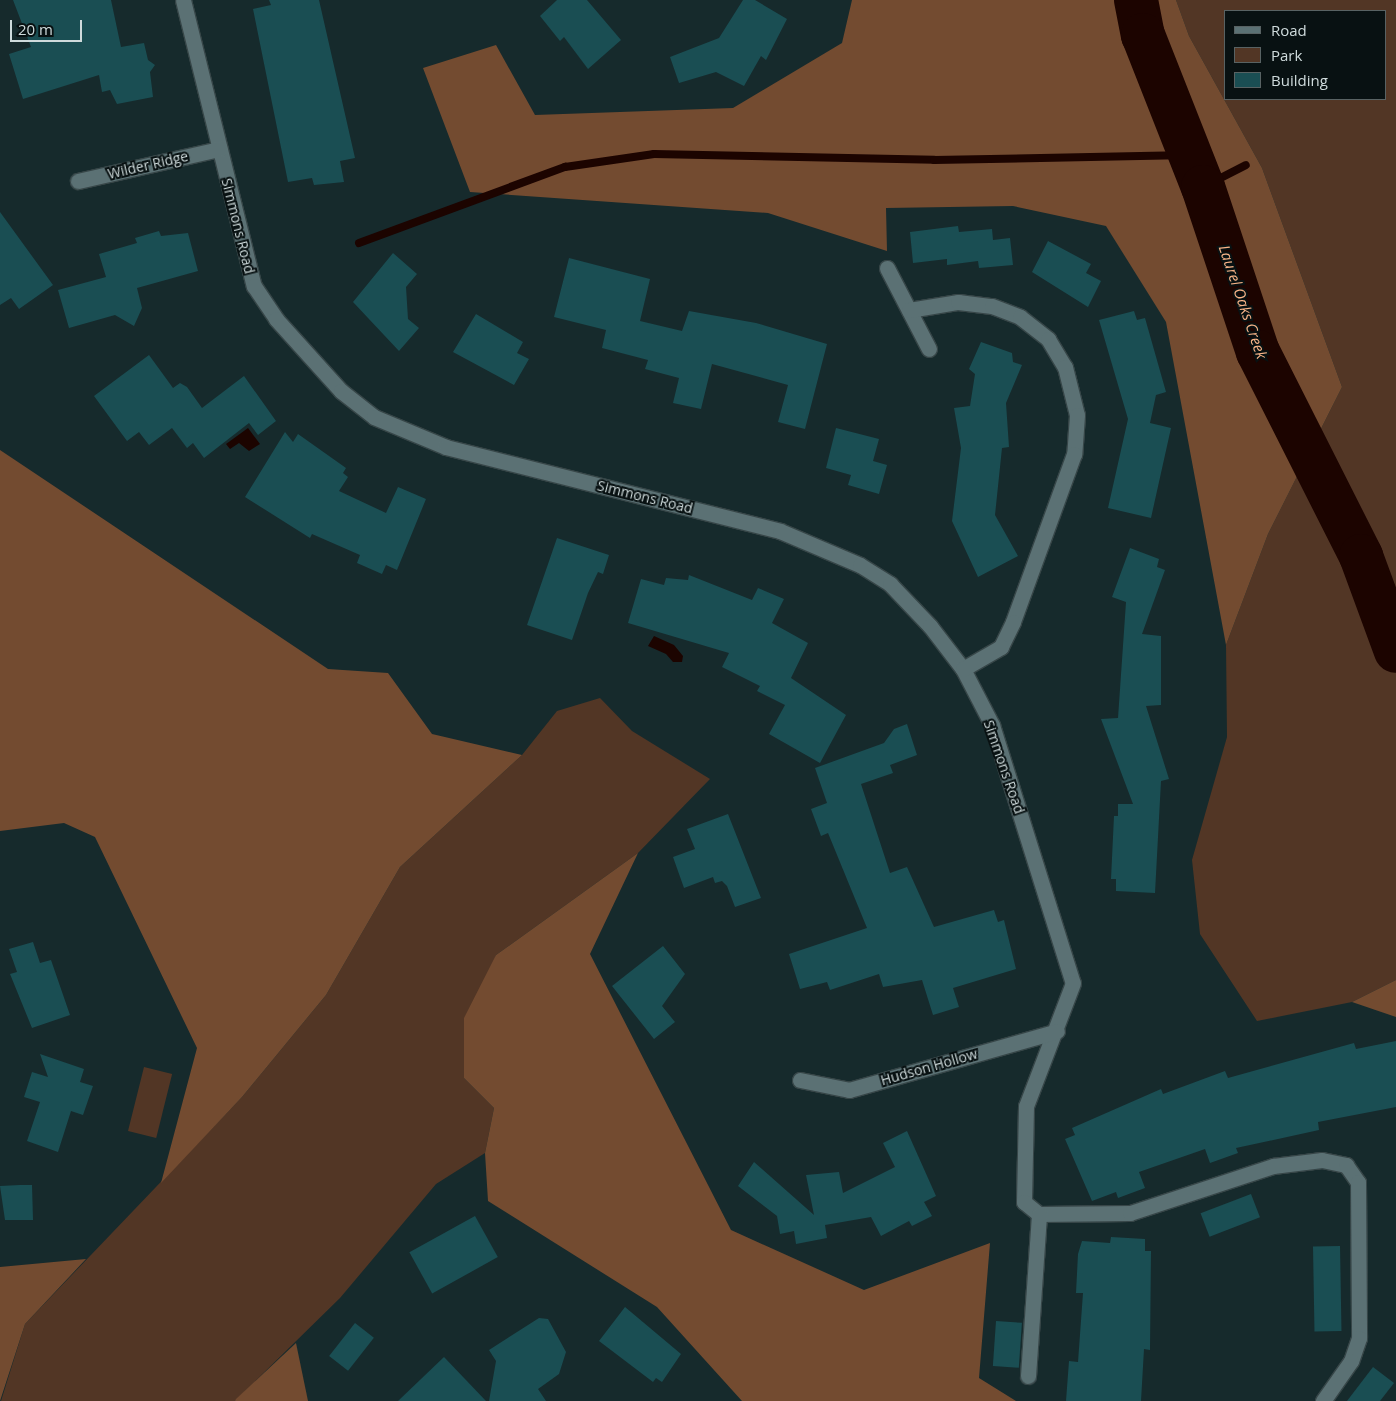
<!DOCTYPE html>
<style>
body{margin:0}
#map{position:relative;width:1396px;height:1401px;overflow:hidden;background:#162a2c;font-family:"Open Sans",sans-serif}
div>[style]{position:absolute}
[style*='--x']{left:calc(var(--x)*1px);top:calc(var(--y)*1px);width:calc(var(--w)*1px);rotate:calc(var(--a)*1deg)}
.green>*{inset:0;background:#523625;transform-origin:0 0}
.forest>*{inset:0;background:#734b30}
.water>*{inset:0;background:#1c0400}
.stream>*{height:8px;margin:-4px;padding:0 4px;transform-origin:4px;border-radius:4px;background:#1c0400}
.river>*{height:44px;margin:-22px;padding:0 22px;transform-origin:22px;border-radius:22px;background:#1c0400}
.building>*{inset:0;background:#1a4e53;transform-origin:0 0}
.roads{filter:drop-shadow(1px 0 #374648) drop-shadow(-1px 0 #374648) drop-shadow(0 1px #374648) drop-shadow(0 -1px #374648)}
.minor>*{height:15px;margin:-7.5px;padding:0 7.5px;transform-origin:7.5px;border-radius:7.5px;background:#5b7174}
span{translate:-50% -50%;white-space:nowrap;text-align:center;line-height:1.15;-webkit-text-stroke:4px #081112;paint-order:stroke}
.street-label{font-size:14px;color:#cfdbdc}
.water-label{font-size:15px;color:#f8b488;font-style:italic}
.legend{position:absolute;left:1224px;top:10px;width:162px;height:90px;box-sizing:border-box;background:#081112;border:1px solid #586263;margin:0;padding:6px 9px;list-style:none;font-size:15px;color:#cfdbdc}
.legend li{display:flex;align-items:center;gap:10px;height:25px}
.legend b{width:25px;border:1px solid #586263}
.scale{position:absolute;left:10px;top:20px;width:72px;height:22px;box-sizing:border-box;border:2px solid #cfdbdc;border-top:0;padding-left:6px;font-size:15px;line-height:18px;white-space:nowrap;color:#cfdbdc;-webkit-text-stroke:4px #081112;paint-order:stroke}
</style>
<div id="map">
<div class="green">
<div style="clip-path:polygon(evenodd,1176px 0,1396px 0,1396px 980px,1352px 1002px,1257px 1021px,1200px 934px,1192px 860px,1227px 737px,1226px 645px,1268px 534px,1342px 387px,1262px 168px,1189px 36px,1176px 0,1225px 11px,1385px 11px,1385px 99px,1225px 99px,1225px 11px)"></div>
<div style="clip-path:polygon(600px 698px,632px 731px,710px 779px,638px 853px,496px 955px,464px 1078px,494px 1108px,485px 1153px,436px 1184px,340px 1298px,235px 1401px,1px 1401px,25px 1324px,242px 1097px,326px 995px,400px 867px,522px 755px,557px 711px)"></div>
<div style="left:144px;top:1067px;width:29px;height:66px;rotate:14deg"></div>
</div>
<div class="forest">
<div style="clip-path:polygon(852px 0,1176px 0,1189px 36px,1262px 168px,1342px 387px,1268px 534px,1226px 645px,1166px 322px,1106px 226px,1013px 206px,886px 208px,887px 251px,768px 213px,470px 192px,423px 68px,496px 45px,535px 115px,733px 108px,842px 43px)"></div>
<div style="clip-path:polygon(0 450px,328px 669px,388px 673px,432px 734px,522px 755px,400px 867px,326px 995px,242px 1097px,161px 1183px,197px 1048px,95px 837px,64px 823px,0 831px)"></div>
<div style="clip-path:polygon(638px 853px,590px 954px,731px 1230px,864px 1290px,990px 1243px,979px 1378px,1016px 1401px,742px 1401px,657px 1307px,488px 1201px,485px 1153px,494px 1108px,464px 1078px,464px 1018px,496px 955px)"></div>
<div style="clip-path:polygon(1396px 980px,1396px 1017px,1352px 1002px)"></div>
<div style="clip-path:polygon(86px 1259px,25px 1324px,0 1401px,0 1267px)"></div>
<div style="clip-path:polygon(296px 1343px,308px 1401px,235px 1401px,236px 1399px)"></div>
</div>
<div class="water">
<div style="clip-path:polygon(248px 428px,260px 444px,249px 451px,239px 443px,230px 449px,226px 444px)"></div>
<div style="clip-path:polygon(654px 636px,674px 645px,683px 656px,682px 662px,673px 662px,666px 654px,648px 646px)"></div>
</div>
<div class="stream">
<div style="--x:1203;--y:187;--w:48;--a:-27.1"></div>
<div style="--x:359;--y:243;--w:220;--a:-20.3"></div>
<div style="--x:565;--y:167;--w:90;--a:-8.3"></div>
<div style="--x:654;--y:154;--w:280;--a:1.2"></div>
<div style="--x:934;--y:160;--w:256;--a:-1.1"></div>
</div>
<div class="river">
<div style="--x:1136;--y:0;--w:36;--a:79"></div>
<div style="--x:1143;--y:35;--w:163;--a:68.5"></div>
<div style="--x:1203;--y:187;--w:174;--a:71.6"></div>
<div style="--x:1258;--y:352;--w:229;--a:63.2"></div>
<div style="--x:1361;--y:556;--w:101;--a:69.8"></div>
</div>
<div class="building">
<div style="clip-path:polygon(13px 0,111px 0,121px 47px,144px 43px,148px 60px,155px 65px,150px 72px,153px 97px,117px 104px,110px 90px,102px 92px,99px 75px,23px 99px,9px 54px,31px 47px)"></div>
<div style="clip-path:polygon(269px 0,319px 0,355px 158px,340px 161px,344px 182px,314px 185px,312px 178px,288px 182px,253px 9px,271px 5px)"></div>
<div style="clip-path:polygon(557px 0,587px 0,621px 40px,588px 69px,564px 37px,560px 41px,540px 16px)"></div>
<div style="clip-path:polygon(743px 0,755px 0,787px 19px,766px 60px,761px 56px,744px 86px,716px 72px,679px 83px,670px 57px,719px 38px)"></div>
<div style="clip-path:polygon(0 212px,53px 285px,19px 309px,11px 298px,0 305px)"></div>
<div style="clip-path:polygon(958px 226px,959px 232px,992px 229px,993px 240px,1010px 238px,1013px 265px,979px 268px,978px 261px,947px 265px,947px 259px,913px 263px,910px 232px)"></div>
<div style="clip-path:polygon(159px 231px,161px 236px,188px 233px,198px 271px,137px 288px,142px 308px,134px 326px,115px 315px,69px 328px,58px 290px,106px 277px,99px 254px,137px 243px,135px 238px)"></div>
<div style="clip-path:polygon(1048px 241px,1091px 264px,1086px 273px,1101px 281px,1088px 307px,1032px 272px)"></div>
<div style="clip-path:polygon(393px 253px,417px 274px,406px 287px,408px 319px,419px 328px,399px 351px,353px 302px)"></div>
<div style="clip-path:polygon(569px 258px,650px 279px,640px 321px,682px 331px,689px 311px,756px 323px,827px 344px,805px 429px,778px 422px,788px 385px,712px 364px,701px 409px,673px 403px,679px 378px,645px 369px,648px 360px,602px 348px,606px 330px,554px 317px)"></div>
<div style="clip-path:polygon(1134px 311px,1137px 320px,1145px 318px,1166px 392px,1156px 395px,1150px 423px,1171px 428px,1151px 518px,1108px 508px,1128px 419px,1099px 320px)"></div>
<div style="clip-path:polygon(476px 314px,523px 342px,517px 353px,529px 359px,514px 385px,453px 352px)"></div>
<div style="clip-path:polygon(981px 342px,1012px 353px,1013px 362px,1022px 365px,1006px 403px,1009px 447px,1002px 448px,995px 515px,1018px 556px,978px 577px,952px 521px,961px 448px,954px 408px,970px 406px,975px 374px,969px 369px)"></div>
<div style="clip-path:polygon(149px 355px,173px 388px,180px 383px,187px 387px,202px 408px,244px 376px,276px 421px,258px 435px,249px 423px,204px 458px,193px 443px,187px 448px,172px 428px,149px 445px,139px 432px,127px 441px,94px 396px)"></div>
<div style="clip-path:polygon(836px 428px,879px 439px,873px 461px,887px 465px,879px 494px,848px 485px,851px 475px,826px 468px)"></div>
<div style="clip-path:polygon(285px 432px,293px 442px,298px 434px,346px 468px,343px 473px,348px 477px,339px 491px,386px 513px,398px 487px,426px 499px,397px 570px,386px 565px,382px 574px,357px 563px,360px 555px,312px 534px,310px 538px,245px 497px)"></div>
<div style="clip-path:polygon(557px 538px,609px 555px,603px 574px,598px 572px,588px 593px,572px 640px,527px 625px)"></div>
<div style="clip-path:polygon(1130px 548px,1159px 559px,1157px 567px,1165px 570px,1142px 634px,1161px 636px,1161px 705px,1146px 706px,1169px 779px,1161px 781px,1155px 893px,1116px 891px,1116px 879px,1111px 879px,1114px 816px,1118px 816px,1118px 804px,1133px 804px,1101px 719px,1118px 718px,1126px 602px,1112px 597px)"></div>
<div style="clip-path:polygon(689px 575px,752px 600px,758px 588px,784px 599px,772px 623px,808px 643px,791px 678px,846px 715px,820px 763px,769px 734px,785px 705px,757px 691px,760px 686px,722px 667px,729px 653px,628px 623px,641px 579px,664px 585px,666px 578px,688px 580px)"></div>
<div style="clip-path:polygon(907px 724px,917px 755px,890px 765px,893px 773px,861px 784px,890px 873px,907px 867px,934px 927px,994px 910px,998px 922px,1004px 920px,1016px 969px,953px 988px,959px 1007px,933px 1015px,922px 980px,883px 987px,879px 974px,830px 990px,827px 982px,800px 989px,789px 954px,867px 928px,828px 833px,821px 836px,811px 809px,827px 803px,815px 768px,884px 743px,894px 729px)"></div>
<div style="clip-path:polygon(728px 814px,761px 898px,735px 907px,727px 886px,722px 881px,715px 883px,713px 877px,684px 888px,673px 857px,695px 849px,687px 829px)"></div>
<div style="clip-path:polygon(33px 942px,40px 963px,51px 960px,70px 1015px,32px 1028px,10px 974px,17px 972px,9px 949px)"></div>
<div style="clip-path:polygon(663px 946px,685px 974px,662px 1006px,675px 1022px,654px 1039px,612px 986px)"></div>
<div style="clip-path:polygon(1396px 1041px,1396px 1107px,1318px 1122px,1319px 1130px,1236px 1148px,1238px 1153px,1210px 1163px,1205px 1149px,1139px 1172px,1145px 1188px,1118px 1198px,1116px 1192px,1092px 1201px,1065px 1139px,1075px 1135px,1072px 1128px,1161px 1089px,1163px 1094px,1225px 1071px,1228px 1078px,1354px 1043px,1356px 1049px)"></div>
<div style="clip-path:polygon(40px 1054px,84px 1069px,80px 1082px,93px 1086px,83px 1115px,71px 1111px,58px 1152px,27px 1141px,40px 1102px,24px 1097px,32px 1072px,48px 1077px)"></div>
<div style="clip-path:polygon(907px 1131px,936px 1196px,924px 1202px,932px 1216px,912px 1226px,909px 1221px,881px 1236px,871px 1217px,825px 1225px,827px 1238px,796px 1244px,794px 1231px,780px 1234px,777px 1216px,738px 1186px,754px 1162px,814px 1215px,806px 1175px,839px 1172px,843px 1193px,895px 1167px,883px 1143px)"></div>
<div style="clip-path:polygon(20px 1185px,32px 1185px,33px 1220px,5px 1220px,0 1186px)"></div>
<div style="left:1251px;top:1194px;width:25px;height:54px;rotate:69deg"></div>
<div style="left:475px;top:1216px;width:47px;height:75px;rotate:61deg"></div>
<div style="clip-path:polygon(1111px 1237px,1145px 1239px,1145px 1251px,1151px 1251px,1150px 1350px,1144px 1349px,1141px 1401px,1066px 1401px,1069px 1361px,1078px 1362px,1083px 1293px,1076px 1293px,1078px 1254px,1082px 1241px,1110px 1243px)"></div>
<div style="left:1340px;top:1246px;width:85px;height:27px;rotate:89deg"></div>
<div style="clip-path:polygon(625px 1307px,681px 1354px,662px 1382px,656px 1378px,653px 1382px,599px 1341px)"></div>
<div style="clip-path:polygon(539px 1318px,548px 1319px,566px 1352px,559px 1374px,538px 1389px,546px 1401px,489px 1401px,496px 1361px,489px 1350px)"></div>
<div style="left:996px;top:1321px;width:26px;height:45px;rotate:4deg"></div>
<div style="left:355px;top:1323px;width:24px;height:42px;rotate:38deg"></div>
<div style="clip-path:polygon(444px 1357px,486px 1401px,398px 1401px)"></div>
<div style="clip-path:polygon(1373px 1367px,1394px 1383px,1380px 1401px,1347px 1401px)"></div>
</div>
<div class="roads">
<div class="minor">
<div style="--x:183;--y:0;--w:295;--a:76.1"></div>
<div style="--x:254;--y:286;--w:40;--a:56"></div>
<div style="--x:276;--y:319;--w:97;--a:47.9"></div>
<div style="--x:341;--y:391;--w:42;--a:38.2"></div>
<div style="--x:374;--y:417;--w:78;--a:22.6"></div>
<div style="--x:446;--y:447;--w:344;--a:14.1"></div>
<div style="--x:780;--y:531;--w:87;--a:23"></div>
<div style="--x:860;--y:565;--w:36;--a:32"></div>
<div style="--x:890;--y:584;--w:58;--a:46.4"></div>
<div style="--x:930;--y:626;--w:54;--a:52.5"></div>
<div style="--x:963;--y:669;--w:63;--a:62.6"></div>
<div style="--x:992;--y:725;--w:270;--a:72.6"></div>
<div style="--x:1073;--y:983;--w:132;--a:110.9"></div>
<div style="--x:1026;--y:1106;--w:96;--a:91.2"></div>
<div style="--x:1024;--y:1202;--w:19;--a:39"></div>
<div style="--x:1039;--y:1214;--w:91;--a:-0.6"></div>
<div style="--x:1130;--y:1213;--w:151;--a:-18.2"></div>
<div style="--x:1273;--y:1166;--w:49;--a:-7"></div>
<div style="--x:1322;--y:1160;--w:25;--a:12"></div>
<div style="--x:1346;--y:1165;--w:21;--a:55"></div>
<div style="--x:1358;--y:1182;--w:156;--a:89.6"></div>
<div style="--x:1359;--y:1338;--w:24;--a:109"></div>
<div style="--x:1351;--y:1361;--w:49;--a:125"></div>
<div style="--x:78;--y:181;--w:145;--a:-12.8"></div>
<div style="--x:887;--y:268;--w:91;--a:62.6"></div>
<div style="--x:909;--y:310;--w:50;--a:-9.3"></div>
<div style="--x:958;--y:302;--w:34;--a:7"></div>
<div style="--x:992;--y:306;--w:30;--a:21"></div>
<div style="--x:1020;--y:317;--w:36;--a:38"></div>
<div style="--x:1048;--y:339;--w:33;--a:59"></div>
<div style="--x:1065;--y:367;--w:49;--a:76"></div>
<div style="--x:1077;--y:415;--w:39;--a:94"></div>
<div style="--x:1074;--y:454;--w:179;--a:110"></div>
<div style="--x:1013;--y:622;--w:28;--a:116"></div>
<div style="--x:1001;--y:647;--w:44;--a:149.9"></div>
<div style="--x:800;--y:1080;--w:50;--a:11.5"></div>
<div style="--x:849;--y:1090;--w:216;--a:-15.8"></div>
<div style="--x:1028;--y:1376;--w:162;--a:-86.1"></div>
</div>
</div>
<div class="street-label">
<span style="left:148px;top:165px;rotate:-13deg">Wilder Ridge</span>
<span style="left:238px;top:226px;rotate:76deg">Simmons Road</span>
<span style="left:645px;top:497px;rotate:14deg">Simmons Road</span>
<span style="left:1004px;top:767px;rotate:71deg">Simmons Road</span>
<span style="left:929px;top:1067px;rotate:-16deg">Hudson Hollow</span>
</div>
<div class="water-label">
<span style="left:1243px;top:302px;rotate:71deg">Laurel Oaks Creek</span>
</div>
<ul class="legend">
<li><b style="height:6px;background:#5b7174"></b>Road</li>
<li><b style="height:14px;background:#523625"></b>Park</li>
<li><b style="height:14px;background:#1a4e53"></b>Building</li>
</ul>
<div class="scale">20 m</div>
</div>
